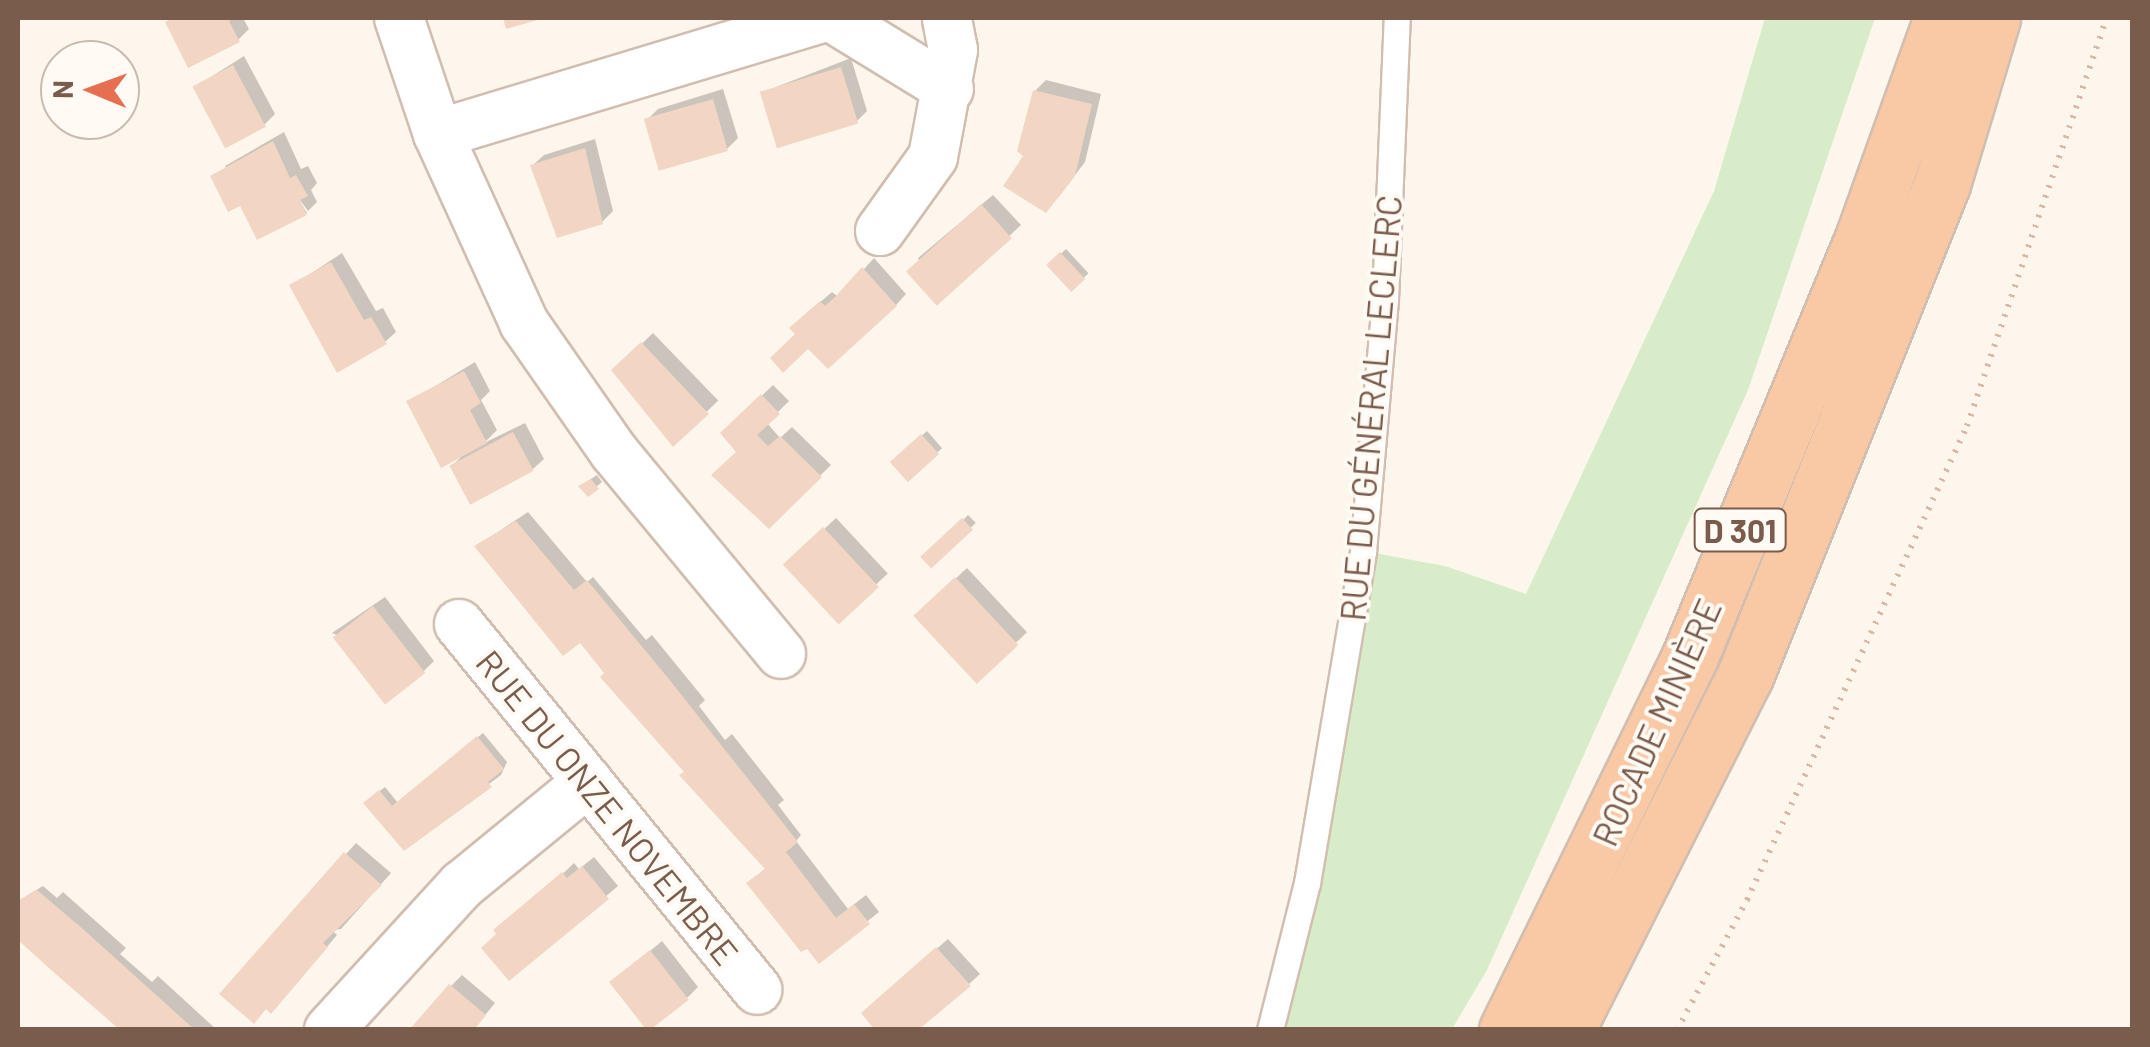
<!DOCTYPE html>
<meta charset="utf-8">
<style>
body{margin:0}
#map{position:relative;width:2150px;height:1047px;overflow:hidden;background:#fdf6ec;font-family:Barlow,sans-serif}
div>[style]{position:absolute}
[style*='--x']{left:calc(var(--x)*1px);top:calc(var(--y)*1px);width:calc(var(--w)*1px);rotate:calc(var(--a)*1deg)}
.green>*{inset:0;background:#d8ecc9}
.shadow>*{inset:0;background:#0003;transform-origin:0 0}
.building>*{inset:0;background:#f3d5c3;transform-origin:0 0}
.path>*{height:6px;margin-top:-3px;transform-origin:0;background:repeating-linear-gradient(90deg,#d9b8a5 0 2.5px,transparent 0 10.5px)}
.roads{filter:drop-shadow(2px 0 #d1beb0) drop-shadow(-2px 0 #d1beb0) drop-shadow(0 2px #d1beb0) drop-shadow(0 -2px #d1beb0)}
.service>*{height:25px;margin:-12.5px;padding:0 12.5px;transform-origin:12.5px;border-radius:12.5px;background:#fff}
.minor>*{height:48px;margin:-24px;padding:0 24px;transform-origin:24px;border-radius:24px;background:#fff}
.trunk>*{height:55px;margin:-27.5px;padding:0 27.5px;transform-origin:27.5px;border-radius:27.5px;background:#f9c8a4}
span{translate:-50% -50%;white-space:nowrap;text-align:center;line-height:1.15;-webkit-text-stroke:8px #fffaf3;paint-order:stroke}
.shield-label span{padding:2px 8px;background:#fffaf3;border:2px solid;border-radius:8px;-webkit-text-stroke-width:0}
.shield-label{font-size:32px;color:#7a5c4d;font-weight:700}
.street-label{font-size:35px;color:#7a5c4d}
.frame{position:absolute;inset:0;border:20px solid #7a5c4d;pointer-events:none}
.north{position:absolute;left:40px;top:40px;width:100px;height:100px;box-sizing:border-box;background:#fffaf3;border:2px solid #cabbb1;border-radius:50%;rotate:271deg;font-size:28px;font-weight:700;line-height:40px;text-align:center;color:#7a5c4d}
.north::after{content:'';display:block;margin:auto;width:35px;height:45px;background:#e76f51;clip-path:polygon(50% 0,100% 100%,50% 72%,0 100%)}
</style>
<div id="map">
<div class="green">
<div style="clip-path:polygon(1765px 18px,1875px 18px,1748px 390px,1487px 970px,1452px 1029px,1270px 1030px,1363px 551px,1445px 566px,1526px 594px,1714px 191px)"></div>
</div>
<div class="shadow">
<div style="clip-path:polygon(173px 18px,243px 18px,249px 29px,238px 40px,168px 22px)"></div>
<div style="clip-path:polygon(244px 56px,275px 114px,264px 125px,195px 87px)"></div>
<div style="clip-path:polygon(851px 58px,867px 111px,856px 122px,765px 98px,776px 87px)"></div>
<div style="clip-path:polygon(1046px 80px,1101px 94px,1085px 162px,1057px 199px,1026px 156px,1035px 91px)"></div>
<div style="clip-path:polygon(723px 89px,738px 138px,727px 149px,647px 120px,658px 109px)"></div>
<div style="clip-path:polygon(284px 132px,301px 169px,308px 166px,317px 183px,311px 190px,317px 202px,308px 211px,292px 189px,307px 213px,259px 236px,225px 166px)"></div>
<div style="clip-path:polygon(595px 139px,613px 211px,602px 222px,533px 165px,544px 155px)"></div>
<div style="clip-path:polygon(993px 195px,1021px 225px,939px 302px,918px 258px)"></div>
<div style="left:1066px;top:249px;width:33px;height:23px;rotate:47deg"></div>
<div style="clip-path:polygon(342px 253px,376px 311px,383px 308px,396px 332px,385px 342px,292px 286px)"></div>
<div style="clip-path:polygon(874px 258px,906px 294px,896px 305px,798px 334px,803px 317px,832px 292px,837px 296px,845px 290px)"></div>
<div style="left:653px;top:333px;width:94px;height:54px;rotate:46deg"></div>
<div style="clip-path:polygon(475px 362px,490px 391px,481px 400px,497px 430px,484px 443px,525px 423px,544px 459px,533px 469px,452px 466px,464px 454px,409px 402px)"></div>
<div style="clip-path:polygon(773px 385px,789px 401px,767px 423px,780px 438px,792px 427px,831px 465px,769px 526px,739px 451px,723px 433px)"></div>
<div style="left:927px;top:431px;width:23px;height:46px;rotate:49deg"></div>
<div style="clip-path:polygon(597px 475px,602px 482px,588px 494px,586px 482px)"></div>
<div style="clip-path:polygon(528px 512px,587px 582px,593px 577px,646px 640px,652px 635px,705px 700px,699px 706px,725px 740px,732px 734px,784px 800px,778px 805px,801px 835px,796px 841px,848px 909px,866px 895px,879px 912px,819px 960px,760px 873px,767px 867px,683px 775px,687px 771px,580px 640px,477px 546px)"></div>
<div style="left:968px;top:515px;width:11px;height:60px;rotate:45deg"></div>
<div style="left:836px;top:518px;width:76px;height:69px;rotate:47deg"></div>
<div style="left:967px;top:568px;width:88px;height:69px;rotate:47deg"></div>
<div style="clip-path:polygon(385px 597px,434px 661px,423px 672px,332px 633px)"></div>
<div style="clip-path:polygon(483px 733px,507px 762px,501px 775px,404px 848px,371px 798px,385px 787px,398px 803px)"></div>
<div style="clip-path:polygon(356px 843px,391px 873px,341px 929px,332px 930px,337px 935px,282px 1000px,346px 854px)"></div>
<div style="clip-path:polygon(594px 857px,618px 886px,509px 978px,485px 948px,574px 863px,579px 869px)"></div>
<div style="clip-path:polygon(43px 886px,57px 898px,63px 892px,126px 948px,120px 954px,152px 982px,158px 976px,217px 1030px,124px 1030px,18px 930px,18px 901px)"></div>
<div style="clip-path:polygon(948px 939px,980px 974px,969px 984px,875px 1002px)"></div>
<div style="clip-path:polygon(662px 941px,698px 987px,687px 998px,624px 973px)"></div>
<div style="clip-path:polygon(462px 975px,495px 1003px,473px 1030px,451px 986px)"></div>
</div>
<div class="building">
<div style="clip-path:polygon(174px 18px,234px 18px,229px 21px,240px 42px,188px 68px,165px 22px)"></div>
<div style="clip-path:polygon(503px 18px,541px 18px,541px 19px,506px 29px)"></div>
<div style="left:233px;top:65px;width:70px;height:46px;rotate:62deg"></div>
<div style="left:841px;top:67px;width:59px;height:85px;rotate:73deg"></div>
<div style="clip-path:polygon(1033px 90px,1092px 104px,1075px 176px,1046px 213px,1003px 186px,1023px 156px,1017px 151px)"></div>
<div style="left:713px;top:99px;width:54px;height:72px;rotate:74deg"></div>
<div style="clip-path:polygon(273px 141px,290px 178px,296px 175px,308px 196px,300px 200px,307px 215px,257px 240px,240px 206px,228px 212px,210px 176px)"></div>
<div style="clip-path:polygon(585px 148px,603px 224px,557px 238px,530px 165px)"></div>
<div style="left:981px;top:204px;width:46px;height:101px;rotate:48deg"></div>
<div style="left:1060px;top:252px;width:37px;height:19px;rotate:47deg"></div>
<div style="clip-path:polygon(331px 262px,364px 320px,371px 317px,387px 344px,337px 373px,289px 285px)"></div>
<div style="clip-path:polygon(862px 267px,897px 306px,828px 369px,808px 349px,783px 373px,770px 358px,795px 334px,789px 328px,820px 301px,825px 306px,835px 297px)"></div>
<div style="clip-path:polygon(641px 342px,709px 414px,673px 447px,611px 370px)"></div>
<div style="clip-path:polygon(464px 371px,481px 403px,470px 410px,487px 443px,441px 468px,406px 401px)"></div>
<div style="clip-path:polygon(761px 394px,780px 414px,757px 435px,768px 446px,780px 436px,822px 477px,769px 529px,711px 475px,736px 452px,720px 433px)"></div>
<div style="left:513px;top:432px;width:44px;height:72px;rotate:62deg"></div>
<div style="left:921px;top:434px;width:27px;height:42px;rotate:48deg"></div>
<div style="clip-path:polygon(591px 479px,599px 489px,588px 497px,578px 486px)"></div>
<div style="left:962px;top:518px;width:16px;height:57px;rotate:47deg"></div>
<div style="clip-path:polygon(516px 521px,574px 590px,587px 580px,668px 678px,798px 842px,786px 852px,836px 918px,854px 904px,870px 924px,819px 964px,807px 949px,801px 952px,746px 883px,765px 869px,679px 775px,684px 772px,600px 677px,604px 673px,580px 643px,563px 656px,474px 546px)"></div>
<div style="left:823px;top:527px;width:82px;height:55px;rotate:47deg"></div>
<div style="left:955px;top:577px;width:93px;height:57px;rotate:47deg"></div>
<div style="left:373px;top:606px;width:85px;height:51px;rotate:52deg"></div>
<div style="clip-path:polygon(477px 736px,504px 769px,488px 782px,492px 787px,404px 851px,363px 803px,379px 790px,392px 806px)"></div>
<div style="clip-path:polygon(344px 852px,382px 885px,323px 943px,328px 947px,271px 1014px,266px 1009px,254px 1024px,219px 994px)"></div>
<div style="clip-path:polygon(582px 866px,609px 899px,509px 981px,481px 948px,496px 934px,493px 930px,562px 872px,567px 878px)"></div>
<div style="clip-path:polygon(37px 890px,84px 930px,195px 1030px,120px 1030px,50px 969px,18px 940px,18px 901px)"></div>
<div style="clip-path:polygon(936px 947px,971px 986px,918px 1030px,875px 1030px,861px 1013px)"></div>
<div style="left:650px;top:950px;width:63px;height:52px;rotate:52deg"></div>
<div style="clip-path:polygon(449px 984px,486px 1015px,474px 1030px,409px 1030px)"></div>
</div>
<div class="path">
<div style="--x:1677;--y:1030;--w:148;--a:-61.7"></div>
<div style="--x:1747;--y:900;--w:523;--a:-65.1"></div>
<div style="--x:1967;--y:426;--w:431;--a:-71.1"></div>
</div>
<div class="roads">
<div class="service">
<div style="--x:1270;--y:1030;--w:152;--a:-75.9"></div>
<div style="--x:1307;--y:883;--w:337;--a:-80.4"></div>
<div style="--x:1363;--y:551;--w:253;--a:-85"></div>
<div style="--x:1385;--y:299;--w:281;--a:-87.6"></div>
</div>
<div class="minor">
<div style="--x:399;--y:18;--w:122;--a:71.4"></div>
<div style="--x:438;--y:134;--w:208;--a:65.5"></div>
<div style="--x:524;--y:323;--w:157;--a:55.1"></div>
<div style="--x:614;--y:452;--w:262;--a:50.4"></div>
<div style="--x:833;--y:18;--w:136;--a:31.5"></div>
<div style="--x:438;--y:134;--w:402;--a:-16.8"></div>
<div style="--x:880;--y:231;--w:91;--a:-54.4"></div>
<div style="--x:933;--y:157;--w:109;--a:-79.4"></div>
<div style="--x:953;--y:50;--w:33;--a:-101"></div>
<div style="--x:459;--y:624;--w:472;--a:50.8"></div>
<div style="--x:329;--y:1030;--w:197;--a:-47.5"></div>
<div style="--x:462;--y:885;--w:163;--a:-39.3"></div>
</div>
<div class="trunk">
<div style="--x:1507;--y:1030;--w:416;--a:-63.9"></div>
<div style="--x:1690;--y:656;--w:458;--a:-67.5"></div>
<div style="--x:1865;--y:233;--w:228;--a:-70.3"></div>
<div style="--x:1566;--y:1030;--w:397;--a:-63.2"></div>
<div style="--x:1745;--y:676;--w:530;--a:-68.18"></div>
<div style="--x:1942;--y:184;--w:173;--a:-73.2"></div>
</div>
</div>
<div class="shield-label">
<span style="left:1740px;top:530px">D 301</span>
</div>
<div class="street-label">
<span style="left:1370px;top:408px;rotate:-85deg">RUE DU GÉNÉRAL LECLERC</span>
<span style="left:1656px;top:722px;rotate:-66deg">ROCADE MINIÈRE</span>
<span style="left:608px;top:807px;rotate:51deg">RUE DU ONZE NOVEMBRE</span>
</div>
<div class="frame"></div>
<div class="north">N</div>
</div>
